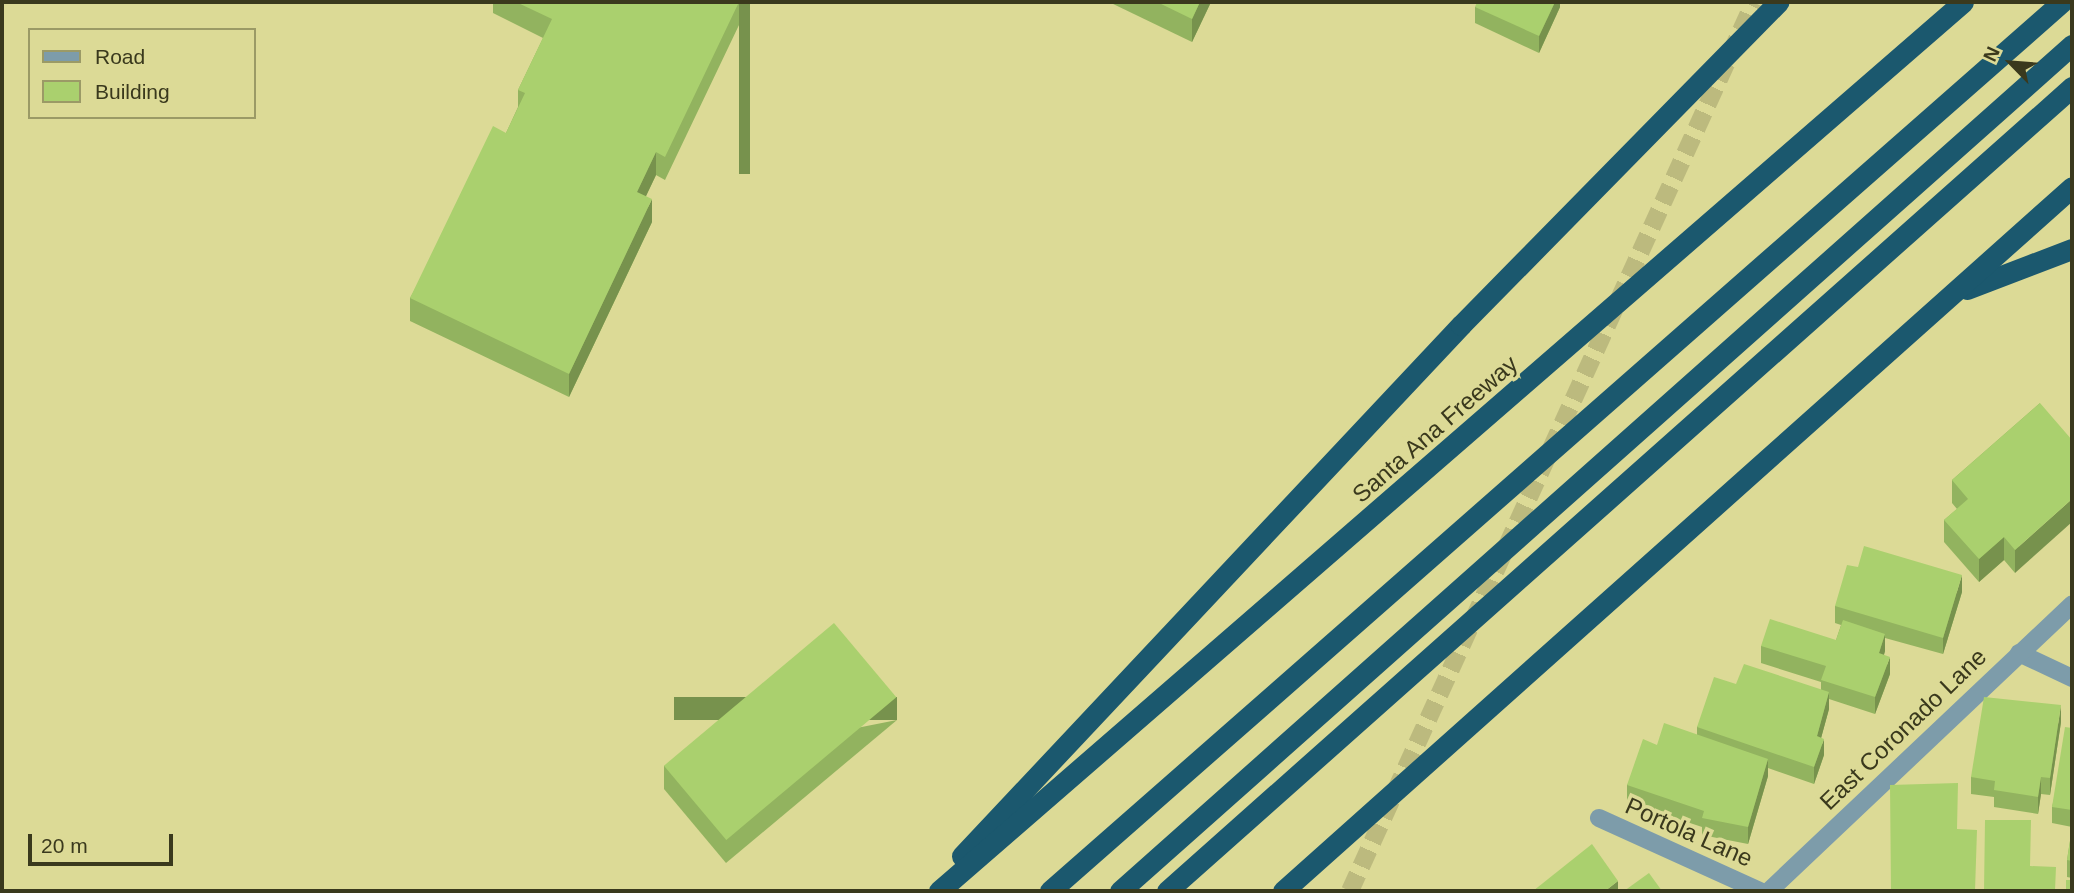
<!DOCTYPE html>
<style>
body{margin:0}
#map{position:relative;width:2074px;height:893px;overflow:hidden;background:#dcda96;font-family:Arial,sans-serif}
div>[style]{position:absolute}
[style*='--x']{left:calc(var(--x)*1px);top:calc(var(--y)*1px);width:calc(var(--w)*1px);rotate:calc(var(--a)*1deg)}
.minor-tunnel>*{height:18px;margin-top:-9px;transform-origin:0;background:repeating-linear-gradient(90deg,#bcba7e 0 18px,transparent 0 27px)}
.minor>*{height:18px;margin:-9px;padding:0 9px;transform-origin:9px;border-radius:9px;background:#7d9caa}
.highway>*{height:21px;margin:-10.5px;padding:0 10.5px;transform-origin:10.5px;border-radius:10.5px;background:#1b586e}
.highway-bridge>*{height:21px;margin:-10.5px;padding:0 10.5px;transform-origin:10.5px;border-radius:10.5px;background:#1b586e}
.wall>*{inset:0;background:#92b35f}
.shaded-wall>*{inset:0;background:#77924d;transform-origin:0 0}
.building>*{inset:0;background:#aad06e;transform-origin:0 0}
span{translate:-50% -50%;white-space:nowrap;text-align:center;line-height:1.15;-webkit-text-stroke:7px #dcda96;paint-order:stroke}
.street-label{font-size:24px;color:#3a391d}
.frame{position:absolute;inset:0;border:4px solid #3a391d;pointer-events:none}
.legend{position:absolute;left:28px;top:28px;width:228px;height:91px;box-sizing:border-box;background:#dcda96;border:2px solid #9b9a66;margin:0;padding:9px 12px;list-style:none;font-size:21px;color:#3a391d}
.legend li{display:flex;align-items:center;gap:14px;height:35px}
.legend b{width:35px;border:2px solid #9b9a66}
.north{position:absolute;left:1976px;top:28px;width:70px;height:70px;-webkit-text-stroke:5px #dcda96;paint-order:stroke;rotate:295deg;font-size:19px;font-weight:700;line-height:28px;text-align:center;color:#3a391d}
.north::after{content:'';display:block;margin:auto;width:24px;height:32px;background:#3a391d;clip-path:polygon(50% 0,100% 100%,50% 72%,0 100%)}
.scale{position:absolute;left:28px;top:834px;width:145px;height:32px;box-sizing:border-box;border:4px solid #3a391d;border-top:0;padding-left:9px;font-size:21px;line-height:24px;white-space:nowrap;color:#3a391d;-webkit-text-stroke:5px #dcda96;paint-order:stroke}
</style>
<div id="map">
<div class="minor-tunnel">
<div style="--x:1350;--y:891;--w:976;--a:-65.56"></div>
</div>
<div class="minor">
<div style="--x:2019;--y:653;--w:59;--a:25.3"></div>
<div style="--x:1599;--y:818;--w:177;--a:24.4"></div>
<div style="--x:1769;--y:891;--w:417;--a:-43.4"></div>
</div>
<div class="highway">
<div style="--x:1967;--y:289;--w:112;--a:-20.9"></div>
<div style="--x:962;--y:856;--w:729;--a:-46.78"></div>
<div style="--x:1461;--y:325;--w:453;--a:-45.5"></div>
<div style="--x:939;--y:891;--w:1356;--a:-40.96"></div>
<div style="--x:1167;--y:891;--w:1211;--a:-41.62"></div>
<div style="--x:1283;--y:891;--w:1057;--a:-41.74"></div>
</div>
<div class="highway-bridge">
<div style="--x:1050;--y:891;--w:1347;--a:-41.3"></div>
<div style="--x:1120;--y:891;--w:1274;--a:-41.63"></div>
</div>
<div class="wall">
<div style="clip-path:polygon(493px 2px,750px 2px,665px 180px,656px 175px,646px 196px,652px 222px,569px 397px,410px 321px,410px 298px,506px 133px,518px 107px,518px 90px,543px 38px,493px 13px)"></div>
<div style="clip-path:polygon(1109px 2px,1211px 2px,1192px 42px)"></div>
<div style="clip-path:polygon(1560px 2px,1560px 7px,1539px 53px,1475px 23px,1475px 7px)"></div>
<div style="clip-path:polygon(2040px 403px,2015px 573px,2004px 560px,1979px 582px,1944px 542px,1944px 520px,1957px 509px,1952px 503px,1952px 480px)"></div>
<div style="clip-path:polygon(1962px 592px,1943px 654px,1885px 638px,1885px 651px,1884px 655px,1890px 674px,1875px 714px,1829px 699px,1829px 709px,1821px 738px,1824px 755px,1814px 784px,1768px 768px,1768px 776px,1748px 844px,1702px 835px,1702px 827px,1627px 802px,1627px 785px,1657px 745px,1697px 735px,1697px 727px,1736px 684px,1821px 690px,1821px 682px,1761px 663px,1761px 646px,1836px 640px,1841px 625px,1835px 623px,1835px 606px)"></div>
<div style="clip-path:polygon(897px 720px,726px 863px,664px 789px,664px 766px)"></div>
<div style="clip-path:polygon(2061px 722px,2050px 795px,2041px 794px,2038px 814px,1994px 807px,1994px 797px,1971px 794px,1971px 777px)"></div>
<div style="clip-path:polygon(2072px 728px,2072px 827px,2052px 823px,2052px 807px)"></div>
<div style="clip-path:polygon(2072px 828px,2072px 878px,2067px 877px,2067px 860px)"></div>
</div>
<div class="shaded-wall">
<div style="left:739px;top:2px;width:11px;height:172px"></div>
<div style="clip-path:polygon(1200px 2px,1211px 2px,1192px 42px,1192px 19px)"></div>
<div style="clip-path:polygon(1555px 2px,1560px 2px,1560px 7px,1539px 53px,1539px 36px)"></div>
<div style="clip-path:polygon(656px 152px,656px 175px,637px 215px,637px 192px)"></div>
<div style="clip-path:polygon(652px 199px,652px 222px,569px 397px,569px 374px)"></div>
<div style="clip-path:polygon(2072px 499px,2072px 522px,2015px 573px,2015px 550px)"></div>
<div style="clip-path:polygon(2004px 537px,2004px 560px,1979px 582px,1979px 559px)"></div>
<div style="clip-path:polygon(1962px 575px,1962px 592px,1943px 654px,1943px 638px)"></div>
<div style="clip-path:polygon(1885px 634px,1885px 651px,1879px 670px,1879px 653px)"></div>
<div style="clip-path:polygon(1890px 657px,1890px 674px,1875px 714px,1875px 697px)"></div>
<div style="clip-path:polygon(1829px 692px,1829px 709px,1817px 753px,1817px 736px)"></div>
<div style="left:897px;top:697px;width:23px;height:223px;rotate:90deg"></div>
<div style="clip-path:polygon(2061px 705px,2061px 722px,2050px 795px,2050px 778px)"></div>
<div style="clip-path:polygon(1824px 739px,1824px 755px,1814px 784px,1814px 767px)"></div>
<div style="clip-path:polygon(1768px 759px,1768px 776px,1748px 844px,1748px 827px)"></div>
<div style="clip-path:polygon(2041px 777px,2041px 794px,2038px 814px,2038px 797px)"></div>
<div style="clip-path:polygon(1618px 881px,1618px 891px,1605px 891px)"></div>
</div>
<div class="building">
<div style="clip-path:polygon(516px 2px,739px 2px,665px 157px,656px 152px,637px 192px,652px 199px,569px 374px,410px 298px,493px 126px,506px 133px,525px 93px,518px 90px,552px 19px)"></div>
<div style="clip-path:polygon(1157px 2px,1200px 2px,1192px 19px)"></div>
<div style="clip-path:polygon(1477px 2px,1555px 2px,1539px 36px,1475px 7px)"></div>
<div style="clip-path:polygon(2040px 403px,2072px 440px,2072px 499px,2015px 550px,2004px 537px,1979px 559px,1944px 520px,1968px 499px,1952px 480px)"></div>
<div style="clip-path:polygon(1864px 546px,1962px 575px,1943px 638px,1835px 606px,1847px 565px,1858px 567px)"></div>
<div style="clip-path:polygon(1770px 619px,1836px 640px,1843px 620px,1885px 634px,1879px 653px,1890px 657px,1875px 697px,1821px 680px,1826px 666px,1761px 646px)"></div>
<div style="left:834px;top:623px;width:97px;height:222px;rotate:50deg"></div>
<div style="clip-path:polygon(1744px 664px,1829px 692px,1817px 736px,1824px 739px,1814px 767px,1697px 727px,1714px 677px,1736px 684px)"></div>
<div style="clip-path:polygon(1984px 697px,2061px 705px,2050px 778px,2041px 777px,2038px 797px,1994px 790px,1995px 781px,1971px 777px)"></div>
<div style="clip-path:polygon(1664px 723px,1768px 759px,1748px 827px,1702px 818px,1704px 811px,1627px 785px,1643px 739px,1657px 745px)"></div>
<div style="clip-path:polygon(2065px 727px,2072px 728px,2072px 810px,2052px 807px)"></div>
<div style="clip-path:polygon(1958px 783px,1957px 829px,1977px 830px,1975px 891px,1891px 891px,1890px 785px)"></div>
<div style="clip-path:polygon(1985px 820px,2031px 820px,2030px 866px,2056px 867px,2055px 891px,1984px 891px)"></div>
<div style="clip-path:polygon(2072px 828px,2072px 861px,2067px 860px)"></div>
<div style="clip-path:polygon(1592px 844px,1618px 881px,1605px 891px,1533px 891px)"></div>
<div style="clip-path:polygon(1649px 873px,1662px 891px,1624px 891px)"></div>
<div style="left:2066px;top:880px;width:6px;height:11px"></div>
</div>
<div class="street-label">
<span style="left:1435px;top:429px;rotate:-41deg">Santa Ana Freeway</span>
<span style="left:1903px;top:729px;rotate:-44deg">East Coronado Lane</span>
<span style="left:1689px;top:832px;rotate:24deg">Portola Lane</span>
</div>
<div class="frame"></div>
<ul class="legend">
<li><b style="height:9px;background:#7d9caa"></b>Road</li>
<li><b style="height:19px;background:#aad06e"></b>Building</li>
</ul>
<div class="north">N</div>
<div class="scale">20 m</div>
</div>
